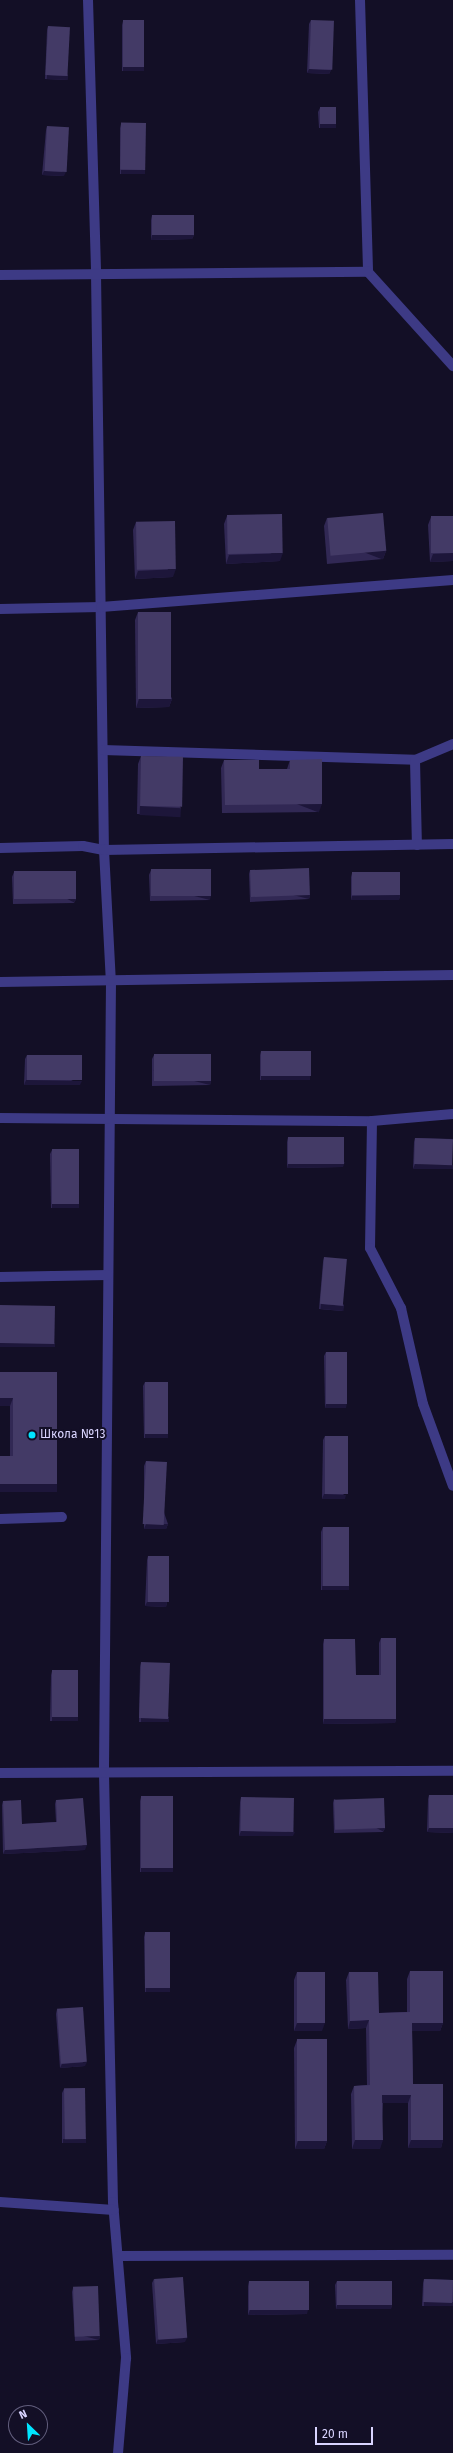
<!DOCTYPE html>
<meta charset="utf-8">
<style>
body{margin:0}
#map{position:relative;width:453px;height:2453px;overflow:hidden;background:#130f26;font-family:"Fira Sans",sans-serif}
div>[style]{position:absolute}
[style*='--x']{left:calc(var(--x)*1px);top:calc(var(--y)*1px);width:calc(var(--w)*1px);rotate:calc(var(--a)*1deg)}
.minor>*{height:10px;margin:-5px;padding:0 5px;transform-origin:5px;border-radius:5px;background:#3d3a85}
.wall>*{inset:0;background:#312854}
.shaded-wall>*{inset:0;background:#1d163a;transform-origin:0 0}
.building>*{inset:0;background:#433a66;transform-origin:0 0}
.dots>*{width:11px;height:11px;translate:-50% -50%;box-sizing:border-box;border:2px solid #130f26;border-radius:50%}
span{translate:-50% -50%;white-space:nowrap;text-align:center;line-height:1.15;-webkit-text-stroke:4px #130f26;paint-order:stroke}
.poi-label{font-size:12px;color:#d9d4ff}
.left{translate:0 -50%;text-align:left}
.north{position:absolute;left:8px;top:2405px;width:40px;height:40px;box-sizing:border-box;background:#130f26;border:1px solid #625e7d;border-radius:50%;rotate:335deg;font-size:11px;font-weight:700;line-height:16px;text-align:center;color:#d9d4ff}
.north::after{content:'';display:block;margin:auto;width:14px;height:18px;background:#00e5ff;clip-path:polygon(50% 0,100% 100%,50% 72%,0 100%)}
.scale{position:absolute;left:315px;top:2427px;width:58px;height:18px;box-sizing:border-box;border:2px solid #d9d4ff;border-top:0;padding-left:5px;font-size:12px;line-height:14px;white-space:nowrap;color:#d9d4ff;-webkit-text-stroke:3px #130f26;paint-order:stroke}
</style>
<div id="map">
<div class="minor">
<div style="--x:88;--y:0;--w:273;--a:88.3"></div>
<div style="--x:96;--y:273;--w:577;--a:89.21"></div>
<div style="--x:104;--y:850;--w:132;--a:87"></div>
<div style="--x:111;--y:982;--w:791;--a:90.51"></div>
<div style="--x:104;--y:1773;--w:429;--a:88.8"></div>
<div style="--x:113;--y:2202;--w:157;--a:85.2"></div>
<div style="--x:126;--y:2358;--w:95;--a:94.8"></div>
<div style="--x:360;--y:0;--w:272;--a:88.3"></div>
<div style="--x:368;--y:272;--w:127;--a:47.9"></div>
<div style="--x:0;--y:275;--w:368;--a:-0.5"></div>
<div style="--x:0;--y:609;--w:101;--a:-1.1"></div>
<div style="--x:101;--y:607;--w:353;--a:-4.4"></div>
<div style="--x:103;--y:750;--w:312;--a:1.8"></div>
<div style="--x:415;--y:760;--w:41;--a:-22.8"></div>
<div style="--x:415;--y:760;--w:85;--a:88.7"></div>
<div style="--x:0;--y:848;--w:83;--a:-1.4"></div>
<div style="--x:83;--y:846;--w:21;--a:11"></div>
<div style="--x:104;--y:850;--w:349;--a:-1"></div>
<div style="--x:0;--y:982;--w:453;--a:-0.9"></div>
<div style="--x:0;--y:1118;--w:372;--a:0.5"></div>
<div style="--x:372;--y:1121;--w:81;--a:-4.9"></div>
<div style="--x:372;--y:1121;--w:127;--a:90.9"></div>
<div style="--x:370;--y:1248;--w:68;--a:62.7"></div>
<div style="--x:401;--y:1308;--w:98;--a:77.1"></div>
<div style="--x:423;--y:1404;--w:87;--a:69.9"></div>
<div style="--x:0;--y:1277;--w:108;--a:-1.1"></div>
<div style="--x:0;--y:1519;--w:62;--a:-1.8"></div>
<div style="--x:0;--y:1773;--w:453;--a:-0.3"></div>
<div style="--x:0;--y:2202;--w:114;--a:4"></div>
<div style="--x:118;--y:2256;--w:335;--a:-0.2"></div>
</div>
<div class="wall">
<div style="clip-path:polygon(311px 20px,331px 70px,329px 74px,307px 73px,309px 24px)"></div>
<div style="clip-path:polygon(123px 21px,143px 71px,122px 71px,122px 25px)"></div>
<div style="clip-path:polygon(48px 26px,68px 76px,67px 80px,45px 79px,47px 30px)"></div>
<div style="clip-path:polygon(320px 108px,336px 124px,335px 128px,319px 128px,318px 112px)"></div>
<div style="clip-path:polygon(121px 124px,143px 174px,120px 174px,120px 128px)"></div>
<div style="clip-path:polygon(47px 126px,64px 176px,42px 175px,46px 130px)"></div>
<div style="clip-path:polygon(152px 215px,194px 235px,192px 239px,151px 240px,151px 220px)"></div>
<div style="clip-path:polygon(227px 516px,280px 561px,226px 564px,224px 524px)"></div>
<div style="clip-path:polygon(453px 516px,453px 561px,430px 562px,428px 525px,431px 517px)"></div>
<div style="clip-path:polygon(327px 518px,386px 551px,383px 559px,327px 564px,324px 526px)"></div>
<div style="clip-path:polygon(136px 522px,173px 577px,135px 579px,133px 530px)"></div>
<div style="clip-path:polygon(138px 612px,172px 699px,169px 707px,136px 708px,135px 620px)"></div>
<div style="clip-path:polygon(141px 756px,181px 808px,178px 816px,137px 814px,138px 764px)"></div>
<div style="clip-path:polygon(224px 760px,259px 769px,287px 769px,290px 760px,319px 812px,222px 813px,221px 768px)"></div>
<div style="clip-path:polygon(151px 870px,210px 900px,150px 901px,149px 875px)"></div>
<div style="clip-path:polygon(250px 870px,310px 895px,309px 899px,250px 902px,249px 874px)"></div>
<div style="clip-path:polygon(14px 872px,76px 899px,74px 903px,13px 904px,12px 877px)"></div>
<div style="clip-path:polygon(352px 873px,400px 895px,399px 900px,351px 900px,351px 877px)"></div>
<div style="clip-path:polygon(261px 1051px,309px 1080px,260px 1080px,260px 1055px)"></div>
<div style="clip-path:polygon(27px 1055px,80px 1085px,24px 1085px,25px 1059px)"></div>
<div style="clip-path:polygon(154px 1055px,211px 1081px,210px 1085px,152px 1086px,152px 1059px)"></div>
<div style="clip-path:polygon(288px 1137px,343px 1167px,287px 1168px,287px 1142px)"></div>
<div style="clip-path:polygon(415px 1138px,453px 1139px,413px 1169px,414px 1142px)"></div>
<div style="clip-path:polygon(52px 1150px,78px 1208px,51px 1208px,50px 1154px)"></div>
<div style="clip-path:polygon(324px 1257px,344px 1306px,342px 1311px,319px 1309px,323px 1262px)"></div>
<div style="clip-path:polygon(326px 1352px,346px 1408px,325px 1408px,324px 1356px)"></div>
<div style="clip-path:polygon(0 1372px,57px 1484px,54px 1492px,0 1492px,0 1456px,10px 1456px,10px 1406px,0 1406px)"></div>
<div style="clip-path:polygon(145px 1382px,167px 1438px,144px 1438px,143px 1386px)"></div>
<div style="clip-path:polygon(325px 1436px,345px 1499px,322px 1499px,323px 1440px)"></div>
<div style="clip-path:polygon(146px 1461px,168px 1524px,166px 1529px,144px 1529px,144px 1466px)"></div>
<div style="clip-path:polygon(323px 1527px,349px 1586px,347px 1590px,321px 1590px,321px 1532px)"></div>
<div style="clip-path:polygon(148px 1556px,167px 1602px,166px 1607px,145px 1606px,147px 1560px)"></div>
<div style="clip-path:polygon(381px 1638px,396px 1719px,395px 1723px,323px 1724px,323px 1644px,324px 1639px,356px 1675px,379px 1675px,379px 1643px)"></div>
<div style="clip-path:polygon(141px 1662px,169px 1718px,168px 1722px,139px 1722px,140px 1667px)"></div>
<div style="clip-path:polygon(52px 1671px,77px 1721px,50px 1721px,51px 1675px)"></div>
<div style="clip-path:polygon(429px 1795px,453px 1795px,453px 1833px,427px 1832px,428px 1799px)"></div>
<div style="clip-path:polygon(141px 1797px,171px 1872px,140px 1872px,140px 1801px)"></div>
<div style="clip-path:polygon(241px 1797px,293px 1836px,239px 1836px,240px 1802px)"></div>
<div style="clip-path:polygon(334px 1799px,385px 1828px,383px 1832px,334px 1833px,333px 1803px)"></div>
<div style="clip-path:polygon(56px 1800px,85px 1850px,3px 1854px,2px 1805px,3px 1801px,22px 1824px,56px 1822px,55px 1804px)"></div>
<div style="clip-path:polygon(145px 1933px,169px 1992px,145px 1992px,144px 1937px)"></div>
<div style="clip-path:polygon(410px 1971px,443px 2023px,440px 2031px,412px 2031px,413px 2084px,443px 2140px,441px 2148px,408px 2148px,408px 2103px,383px 2103px,380px 2149px,352px 2149px,351px 2094px,354px 2086px,367px 2085px,366px 2028px,348px 2029px,346px 1980px,349px 1972px,379px 2013px,407px 2012px,407px 1979px)"></div>
<div style="clip-path:polygon(297px 1972px,322px 2031px,294px 2031px,294px 1980px)"></div>
<div style="clip-path:polygon(57px 2009px,85px 2066px,60px 2068px,56px 2014px)"></div>
<div style="clip-path:polygon(297px 2040px,327px 2141px,324px 2149px,295px 2149px,294px 2048px)"></div>
<div style="clip-path:polygon(64px 2089px,86px 2139px,85px 2143px,62px 2143px,62px 2093px)"></div>
<div style="clip-path:polygon(154px 2279px,185px 2342px,156px 2344px,152px 2283px)"></div>
<div style="clip-path:polygon(424px 2279px,453px 2280px,453px 2306px,422px 2306px,423px 2283px)"></div>
<div style="clip-path:polygon(249px 2281px,307px 2314px,248px 2315px,248px 2286px)"></div>
<div style="clip-path:polygon(337px 2281px,392px 2304px,391px 2309px,336px 2309px,335px 2285px)"></div>
<div style="clip-path:polygon(73px 2288px,100px 2336px,99px 2340px,75px 2341px,72px 2292px)"></div>
</div>
<div class="shaded-wall">
<div style="left:123px;top:67px;width:21px;height:4px"></div>
<div style="clip-path:polygon(309px 69px,331px 70px,329px 74px,307px 73px)"></div>
<div style="left:47px;top:75px;width:21px;height:4px;rotate:3deg"></div>
<div style="left:320px;top:124px;width:16px;height:4px"></div>
<div style="left:121px;top:170px;width:24px;height:4px"></div>
<div style="clip-path:polygon(44px 171px,66px 172px,64px 176px,42px 175px)"></div>
<div style="clip-path:polygon(152px 235px,194px 235px,192px 239px,151px 240px)"></div>
<div style="left:386px;top:551px;width:9px;height:56px;rotate:111deg"></div>
<div style="clip-path:polygon(283px 553px,280px 561px,226px 564px,229px 555px)"></div>
<div style="clip-path:polygon(453px 553px,453px 561px,430px 562px,433px 554px)"></div>
<div style="clip-path:polygon(176px 569px,173px 577px,135px 579px,138px 571px)"></div>
<div style="clip-path:polygon(139px 699px,172px 699px,169px 707px,136px 708px)"></div>
<div style="left:322px;top:804px;width:9px;height:97px;rotate:111deg"></div>
<div style="left:140px;top:806px;width:41px;height:9px;rotate:3deg"></div>
<div style="left:310px;top:895px;width:4px;height:59px;rotate:104deg"></div>
<div style="clip-path:polygon(400px 895px,399px 900px,351px 900px,352px 896px)"></div>
<div style="left:211px;top:896px;width:4px;height:59px;rotate:104deg"></div>
<div style="left:76px;top:899px;width:4px;height:62px;rotate:117deg"></div>
<div style="left:261px;top:1076px;width:49px;height:4px"></div>
<div style="clip-path:polygon(26px 1080px,82px 1081px,80px 1085px,24px 1085px)"></div>
<div style="left:211px;top:1081px;width:4px;height:58px;rotate:104deg"></div>
<div style="clip-path:polygon(345px 1162px,343px 1167px,287px 1168px,288px 1164px)"></div>
<div style="clip-path:polygon(415px 1164px,453px 1165px,453px 1169px,413px 1169px)"></div>
<div style="left:52px;top:1204px;width:27px;height:4px"></div>
<div style="left:321px;top:1304px;width:23px;height:5px;rotate:5deg"></div>
<div style="left:0;top:1343px;width:55px;height:4px"></div>
<div style="clip-path:polygon(0 1398px,13px 1398px,10px 1406px,0 1406px)"></div>
<div style="clip-path:polygon(347px 1403px,346px 1408px,325px 1408px,326px 1404px)"></div>
<div style="left:145px;top:1434px;width:23px;height:4px"></div>
<div style="left:0;top:1484px;width:57px;height:8px"></div>
<div style="clip-path:polygon(324px 1494px,346px 1495px,345px 1499px,322px 1499px)"></div>
<div style="clip-path:polygon(146px 1524px,168px 1524px,166px 1529px,144px 1529px)"></div>
<div style="left:322px;top:1586px;width:27px;height:4px"></div>
<div style="clip-path:polygon(147px 1602px,167px 1602px,166px 1607px,145px 1606px)"></div>
<div style="left:52px;top:1717px;width:26px;height:4px"></div>
<div style="left:141px;top:1718px;width:28px;height:4px"></div>
<div style="clip-path:polygon(324px 1719px,396px 1719px,395px 1723px,323px 1724px)"></div>
<div style="left:385px;top:1828px;width:4px;height:50px;rotate:117deg"></div>
<div style="clip-path:polygon(429px 1828px,453px 1828px,453px 1833px,427px 1832px)"></div>
<div style="clip-path:polygon(241px 1831px,295px 1832px,293px 1836px,239px 1836px)"></div>
<div style="clip-path:polygon(87px 1845px,85px 1850px,3px 1854px,5px 1850px)"></div>
<div style="left:141px;top:1868px;width:32px;height:4px"></div>
<div style="left:146px;top:1988px;width:24px;height:4px"></div>
<div style="clip-path:polygon(369px 2020px,366px 2028px,348px 2029px,350px 2021px)"></div>
<div style="clip-path:polygon(297px 2023px,325px 2023px,322px 2031px,294px 2031px)"></div>
<div style="clip-path:polygon(412px 2023px,443px 2023px,440px 2031px,409px 2031px)"></div>
<div style="clip-path:polygon(87px 2062px,85px 2066px,60px 2068px,62px 2064px)"></div>
<div style="clip-path:polygon(382px 2095px,411px 2095px,408px 2103px,379px 2103px)"></div>
<div style="left:63px;top:2139px;width:23px;height:4px"></div>
<div style="clip-path:polygon(355px 2140px,383px 2140px,380px 2149px,352px 2149px)"></div>
<div style="clip-path:polygon(411px 2140px,443px 2140px,441px 2148px,408px 2148px)"></div>
<div style="clip-path:polygon(298px 2141px,327px 2141px,324px 2149px,295px 2149px)"></div>
<div style="left:424px;top:2302px;width:29px;height:4px"></div>
<div style="clip-path:polygon(392px 2304px,391px 2309px,336px 2309px,337px 2305px)"></div>
<div style="clip-path:polygon(250px 2310px,308px 2310px,307px 2314px,248px 2315px)"></div>
<div style="left:100px;top:2336px;width:4px;height:24px;rotate:104deg"></div>
<div style="clip-path:polygon(187px 2338px,185px 2342px,156px 2344px,158px 2339px)"></div>
</div>
<div class="building">
<div style="left:144px;top:20px;width:47px;height:21px;rotate:90deg"></div>
<div style="left:311px;top:20px;width:23px;height:49px;rotate:2deg"></div>
<div style="left:48px;top:26px;width:22px;height:49px;rotate:3deg"></div>
<div style="left:336px;top:107px;width:17px;height:16px;rotate:90deg"></div>
<div style="left:146px;top:123px;width:47px;height:25px;rotate:91deg"></div>
<div style="left:47px;top:126px;width:22px;height:45px;rotate:3deg"></div>
<div style="left:152px;top:215px;width:42px;height:20px"></div>
<div style="left:383px;top:513px;width:38px;height:56px;rotate:85deg"></div>
<div style="left:282px;top:514px;width:39px;height:55px;rotate:89deg"></div>
<div style="left:453px;top:516px;width:37px;height:22px;rotate:90deg"></div>
<div style="left:175px;top:521px;width:48px;height:39px;rotate:89deg"></div>
<div style="left:138px;top:612px;width:33px;height:87px"></div>
<div style="left:141px;top:756px;width:42px;height:50px;rotate:1deg"></div>
<div style="clip-path:polygon(322px 759px,322px 804px,225px 805px,224px 760px,259px 760px,259px 769px,290px 769px,290px 760px)"></div>
<div style="left:309px;top:868px;width:27px;height:59px;rotate:88deg"></div>
<div style="left:211px;top:869px;width:27px;height:60px;rotate:90deg"></div>
<div style="left:76px;top:871px;width:28px;height:62px;rotate:90deg"></div>
<div style="left:400px;top:872px;width:23px;height:48px;rotate:90deg"></div>
<div style="left:261px;top:1051px;width:50px;height:25px"></div>
<div style="left:211px;top:1054px;width:27px;height:57px;rotate:90deg"></div>
<div style="left:27px;top:1055px;width:55px;height:25px"></div>
<div style="left:288px;top:1137px;width:56px;height:27px"></div>
<div style="left:415px;top:1138px;width:38px;height:26px;rotate:2deg"></div>
<div style="left:79px;top:1149px;width:55px;height:27px;rotate:90deg"></div>
<div style="left:324px;top:1257px;width:23px;height:47px;rotate:5deg"></div>
<div style="left:0;top:1305px;width:55px;height:38px;rotate:1deg"></div>
<div style="left:326px;top:1352px;width:21px;height:52px"></div>
<div style="clip-path:polygon(0 1372px,57px 1372px,57px 1484px,0 1484px,0 1456px,13px 1456px,13px 1398px,0 1398px)"></div>
<div style="left:145px;top:1382px;width:23px;height:52px"></div>
<div style="left:325px;top:1436px;width:23px;height:58px"></div>
<div style="left:146px;top:1461px;width:21px;height:63px;rotate:3deg"></div>
<div style="left:323px;top:1527px;width:26px;height:59px"></div>
<div style="left:148px;top:1556px;width:21px;height:46px"></div>
<div style="clip-path:polygon(381px 1638px,396px 1638px,396px 1719px,324px 1719px,324px 1639px,355px 1639px,356px 1675px,381px 1675px)"></div>
<div style="left:141px;top:1662px;width:29px;height:56px;rotate:2deg"></div>
<div style="left:78px;top:1670px;width:47px;height:26px;rotate:90deg"></div>
<div style="left:429px;top:1795px;width:24px;height:33px"></div>
<div style="left:173px;top:1796px;width:72px;height:32px;rotate:90deg"></div>
<div style="left:241px;top:1797px;width:53px;height:34px;rotate:1deg"></div>
<div style="clip-path:polygon(83px 1798px,87px 1845px,5px 1850px,3px 1801px,21px 1800px,22px 1824px,57px 1822px,56px 1800px)"></div>
<div style="left:384px;top:1798px;width:30px;height:50px;rotate:88deg"></div>
<div style="left:170px;top:1932px;width:56px;height:25px;rotate:90deg"></div>
<div style="clip-path:polygon(410px 1971px,443px 1971px,443px 2023px,412px 2023px,413px 2084px,443px 2084px,443px 2140px,411px 2140px,411px 2095px,382px 2095px,383px 2140px,355px 2140px,354px 2086px,370px 2085px,369px 2020px,350px 2021px,349px 1972px,378px 1972px,379px 2013px,410px 2012px)"></div>
<div style="left:297px;top:1972px;width:28px;height:51px"></div>
<div style="left:83px;top:2007px;width:55px;height:26px;rotate:86deg"></div>
<div style="left:327px;top:2039px;width:102px;height:30px;rotate:90deg"></div>
<div style="left:85px;top:2088px;width:51px;height:21px;rotate:89deg"></div>
<div style="left:183px;top:2277px;width:61px;height:29px;rotate:86deg"></div>
<div style="left:424px;top:2279px;width:29px;height:23px;rotate:2deg"></div>
<div style="left:249px;top:2281px;width:60px;height:29px"></div>
<div style="left:337px;top:2281px;width:55px;height:24px"></div>
<div style="left:98px;top:2286px;width:50px;height:25px;rotate:88deg"></div>
</div>
<div class="dots">
<div style="left:32px;top:1435px;background:#00e5ff"></div>
</div>
<div class="poi-label">
<span class="left" style="left:40px;top:1435px">Школа №13</span>
</div>
<div class="north">N</div>
<div class="scale">20 m</div>
</div>
